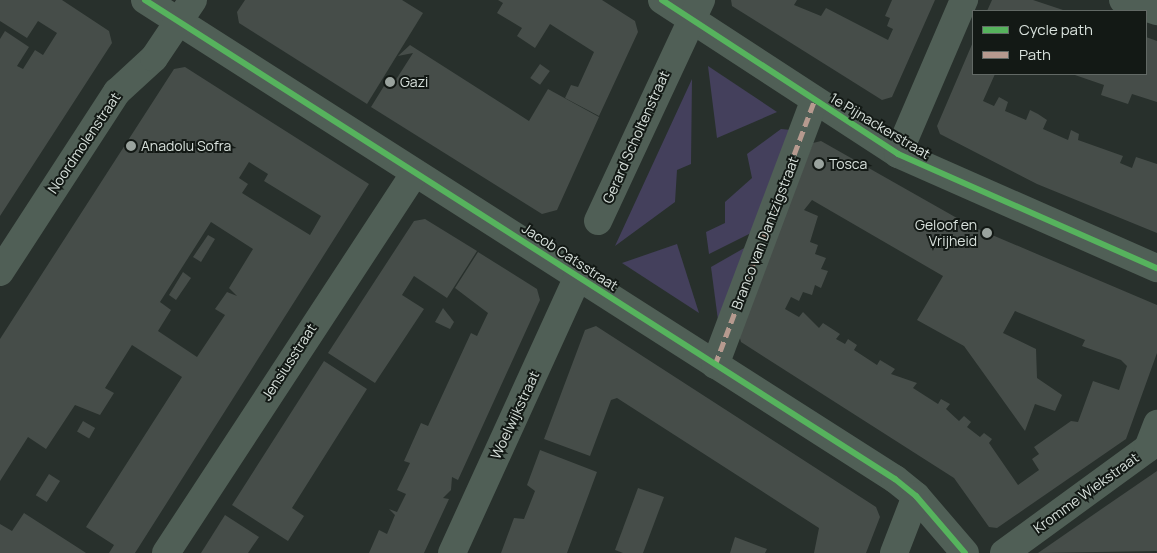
<!DOCTYPE html>
<style>
body{margin:0}
#map{position:relative;width:1157px;height:553px;overflow:hidden;background:#28302c;font-family:Manrope,sans-serif}
div>[style]{position:absolute}
[style*='--x']{left:calc(var(--x)*1px);top:calc(var(--y)*1px);width:calc(var(--w)*1px);rotate:calc(var(--a)*1deg)}
.green>*{inset:0;background:#44405c}
.building>*{inset:0;background:#464d49;transform-origin:0 0}
.street>*{height:28px;margin:-14px;padding:0 14px;transform-origin:14px;border-radius:14px;background:#505f56}
.quiet>*{height:5px;margin-top:-2.5px;transform-origin:0;background:repeating-linear-gradient(90deg,#b69a8f 0 10px,transparent 0 15px)}
.cycleway>*{height:6px;margin:-3px;padding:0 3px;transform-origin:3px;border-radius:3px;background:#56b35d}
.dots>*{width:14px;height:14px;translate:-50% -50%;box-sizing:border-box;border:2px solid #131915;border-radius:50%}
span{translate:-50% -50%;white-space:nowrap;text-align:center;line-height:1.15;-webkit-text-stroke:4px #131915;paint-order:stroke}
.poi-label{font-size:14px;color:#d8e1dc}
.left{translate:0 -50%;text-align:left}
.right{translate:-100% -50%;text-align:right}
.street-label{font-size:14px;color:#d8e1dc}
.legend{position:absolute;left:972px;top:10px;width:175px;height:65px;box-sizing:border-box;background:#131915;border:1px solid #626965;margin:0;padding:6px 9px;list-style:none;font-size:15px;color:#d8e1dc}
.legend li{display:flex;align-items:center;gap:10px;height:25px}
.legend b{width:25px;border:1px solid #626965}
</style>
<div id="map">
<div class="green">
<div style="clip-path:polygon(708px 66px,777px 112px,717px 138px)"></div>
<div style="clip-path:polygon(692px 79px,691px 164px,677px 170px,675px 202px,615px 246px)"></div>
<div style="clip-path:polygon(781px 129px,791px 130px,751px 233px,709px 254px,706px 232px,725px 223px,725px 202px,752px 178px,747px 154px)"></div>
<div style="clip-path:polygon(677px 244px,699px 313px,622px 263px)"></div>
<div style="clip-path:polygon(746px 247px,718px 320px,711px 267px)"></div>
</div>
<div class="building">
<div style="clip-path:polygon(0 0,62px 0,109px 31px,112px 43px,0 216px,0 39px,5px 31px,29px 47px,17px 66px,23px 69px,35px 50px,43px 55px,57px 33px,38px 21px,27px 38px,0 21px)"></div>
<div style="clip-path:polygon(245px 0,402px 0,423px 13px,367px 104px,239px 23px,237px 12px)"></div>
<div style="clip-path:polygon(498px 0,602px 0,635px 21px,638px 32px,599px 116px,565px 98px,571px 85px,578px 87px,594px 52px,550px 24px,535px 48px,517px 36px,522px 28px,497px 13px,503px 3px)"></div>
<div style="clip-path:polygon(731px 0,797px 0,794px 5px,821px 16px,826px 8px,888px 40px,893px 29px,887px 26px,890px 18px,885px 16px,892px 0,935px 0,892px 97px,882px 100px,732px 6px)"></div>
<div style="clip-path:polygon(992px 0,1033px 0,1066px 11px,987px 11px)"></div>
<div style="clip-path:polygon(1146px 37px,1157px 41px,1157px 102px,1132px 94px,1128px 104px,1101px 95px,1104px 85px,1072px 74px,1146px 74px)"></div>
<div style="clip-path:polygon(973px 42px,973px 74px,995px 74px,983px 101px,994px 106px,999px 97px,1008px 102px,1005px 111px,1026px 120px,1030px 110px,1038px 114px,1047px 120px,1043px 129px,1068px 140px,1071px 130px,1079px 134px,1078px 140px,1123px 156px,1120px 163px,1132px 168px,1136px 157px,1157px 164px,1157px 233px,1037px 184px,940px 134px,937px 126px)"></div>
<div style="clip-path:polygon(410px 45px,529px 121px,548px 89px,599px 117px,557px 210px,542px 214px,371px 107px,384px 86px,390px 89px,413px 53px,398px 56px)"></div>
<div style="left:540px;top:64px;width:12px;height:17px;rotate:35deg"></div>
<div style="clip-path:polygon(evenodd,185px 67px,369px 184px,135px 553px,109px 553px,114px 545px,86px 527px,182px 377px,132px 345px,105px 388px,114px 393px,100px 415px,75px 405px,46px 449px,28px 437px,0 481px,0 339px,174px 69px,185px 67px,249px 162px,268px 174px,264px 181px,321px 216px,310px 235px,242px 193px,248px 184px,239px 178px,249px 162px,185px 67px,211px 222px,253px 249px,229px 288px,237px 296px,227px 292px,215px 309px,225px 315px,197px 357px,158px 331px,171px 310px,160px 302px,211px 222px)"></div>
<div style="clip-path:polygon(evenodd,821px 141px,971px 226px,1157px 305px,1157px 353px,1126px 439px,997px 528px,989px 527px,954px 478px,741px 342px,739px 335px,813px 143px,821px 141px,812px 200px,943px 276px,917px 320px,964px 346px,1025px 431px,1035px 404px,1055px 411px,1062px 395px,1037px 378px,1036px 349px,1003px 333px,1015px 311px,1085px 340px,1082px 346px,1121px 360px,1127px 366px,1119px 390px,1093px 381px,1078px 422px,1071px 421px,1034px 447px,1039px 454px,1032px 459px,1039px 470px,1018px 485px,989px 443px,992px 439px,984px 433px,980px 437px,967px 427px,971px 422px,964px 416px,959px 421px,946px 409px,950px 404px,941px 399px,938px 404px,913px 388px,917px 383px,891px 374px,895px 369px,880px 360px,877px 365px,854px 350px,857px 345px,848px 339px,845px 344px,836px 339px,840px 334px,823px 323px,819px 328px,803px 312px,799px 317px,785px 309px,791px 297px,799px 301px,803px 292px,812px 295px,815px 285px,821px 288px,828px 271px,821px 269px,826px 258px,815px 254px,818px 245px,810px 242px,818px 216px,804px 210px,812px 200px)"></div>
<div style="clip-path:polygon(425px 219px,477px 251px,447px 298px,414px 276px,402px 295px,424px 309px,375px 383px,328px 353px,414px 221px)"></div>
<div style="clip-path:polygon(208px 235px,215px 239px,201px 262px,193px 257px)"></div>
<div style="clip-path:polygon(478px 252px,537px 289px,540px 300px,458px 480px,452px 477px,451px 490px,443px 498px,449px 499px,424px 553px,369px 553px,379px 530px,387px 534px,395px 515px,389px 509px,397px 512px,406px 494px,397px 490px,410px 463px,404px 461px,421px 423px,428px 426px,471px 333px,477px 336px,488px 313px,455px 288px)"></div>
<div style="clip-path:polygon(183px 272px,191px 278px,176px 300px,169px 295px)"></div>
<div style="clip-path:polygon(443px 308px,454px 322px,450px 329px,435px 322px)"></div>
<div style="clip-path:polygon(596px 326px,876px 507px,880px 517px,866px 553px,814px 553px,819px 528px,617px 398px,611px 400px,590px 456px,544px 439px,585px 330px)"></div>
<div style="clip-path:polygon(324px 361px,367px 389px,292px 508px,304px 516px,288px 541px,232px 505px)"></div>
<div style="left:83px;top:421px;width:14px;height:12px;rotate:30deg"></div>
<div style="clip-path:polygon(540px 450px,597px 472px,567px 553px,501px 553px,514px 518px,524px 519px,535px 491px,527px 485px)"></div>
<div style="clip-path:polygon(1157px 471px,1157px 551px,1038px 553px,1103px 508px)"></div>
<div style="left:49px;top:474px;width:13px;height:25px;rotate:32deg"></div>
<div style="clip-path:polygon(638px 488px,664px 497px,643px 553px,623px 553px,615px 550px)"></div>
<div style="clip-path:polygon(24px 513px,80px 549px,86px 553px,0 553px,0 524px,12px 531px)"></div>
<div style="clip-path:polygon(225px 515px,259px 537px,248px 553px,201px 553px)"></div>
<div style="clip-path:polygon(735px 537px,767px 549px,765px 553px,730px 553px)"></div>
</div>
<div class="street">
<div style="--x:145;--y:0;--w:890;--a:32.57"></div>
<div style="--x:895;--y:479;--w:27;--a:39"></div>
<div style="--x:916;--y:496;--w:75;--a:49.3"></div>
<div style="--x:662;--y:0;--w:282;--a:33.1"></div>
<div style="--x:898;--y:154;--w:283;--a:23.8"></div>
<div style="--x:1123;--y:0;--w:36;--a:18"></div>
<div style="--x:898;--y:154;--w:168;--a:-66.8"></div>
<div style="--x:598;--y:221;--w:244;--a:-65"></div>
<div style="--x:0;--y:272;--w:215;--a:-57"></div>
<div style="--x:117;--y:92;--w:50;--a:-42.6"></div>
<div style="--x:154;--y:58;--w:70;--a:-56.1"></div>
<div style="--x:715;--y:365;--w:282;--a:-69.4"></div>
<div style="--x:166;--y:553;--w:454;--a:-56.8"></div>
<div style="--x:452;--y:553;--w:303;--a:-65.5"></div>
<div style="--x:894;--y:553;--w:61;--a:-68.9"></div>
<div style="--x:1004;--y:553;--w:178;--a:-36.1"></div>
<div style="--x:1148;--y:448;--w:26;--a:-69"></div>
</div>
<div class="quiet">
<div style="--x:715;--y:365;--w:282;--a:-69.4"></div>
</div>
<div class="cycleway">
<div style="--x:145;--y:0;--w:890;--a:32.57"></div>
<div style="--x:895;--y:479;--w:27;--a:39"></div>
<div style="--x:916;--y:496;--w:75;--a:49.3"></div>
<div style="--x:662;--y:0;--w:282;--a:33.1"></div>
<div style="--x:898;--y:154;--w:283;--a:23.8"></div>
</div>
<div class="dots">
<div style="left:390px;top:82px;background:#9aa39e"></div>
<div style="left:131px;top:146px;background:#9aa39e"></div>
<div style="left:819px;top:164px;background:#9aa39e"></div>
<div style="left:987px;top:233px;background:#9aa39e"></div>
</div>
<div class="poi-label">
<span class="left" style="left:400px;top:82px">Gazi</span>
<span class="left" style="left:141px;top:146px">Anadolu Sofra</span>
<span class="left" style="left:829px;top:164px">Tosca</span>
<span class="right" style="left:977px;top:233px">Geloof en<br>Vrijheid</span>
</div>
<div class="street-label">
<span style="left:880px;top:126px;rotate:31deg">1e Pijnackerstraat</span>
<span style="left:636px;top:137px;rotate:-66deg">Gerard Scholtenstraat</span>
<span style="left:84px;top:143px;rotate:-56deg">Noordmolenstraat</span>
<span style="left:765px;top:233px;rotate:-69deg">Branco van Dantzigstraat</span>
<span style="left:570px;top:257px;rotate:33deg">Jacob Catsstraat</span>
<span style="left:289px;top:362px;rotate:-57deg">Jensiusstraat</span>
<span style="left:515px;top:415px;rotate:-65deg">Woelwijkstraat</span>
<span style="left:1086px;top:493px;rotate:-36deg">Kromme Wiekstraat</span>
</div>
<ul class="legend">
<li><b style="height:6px;background:#56b35d"></b>Cycle path</li>
<li><b style="height:6px;background:#b69a8f"></b>Path</li>
</ul>
</div>
